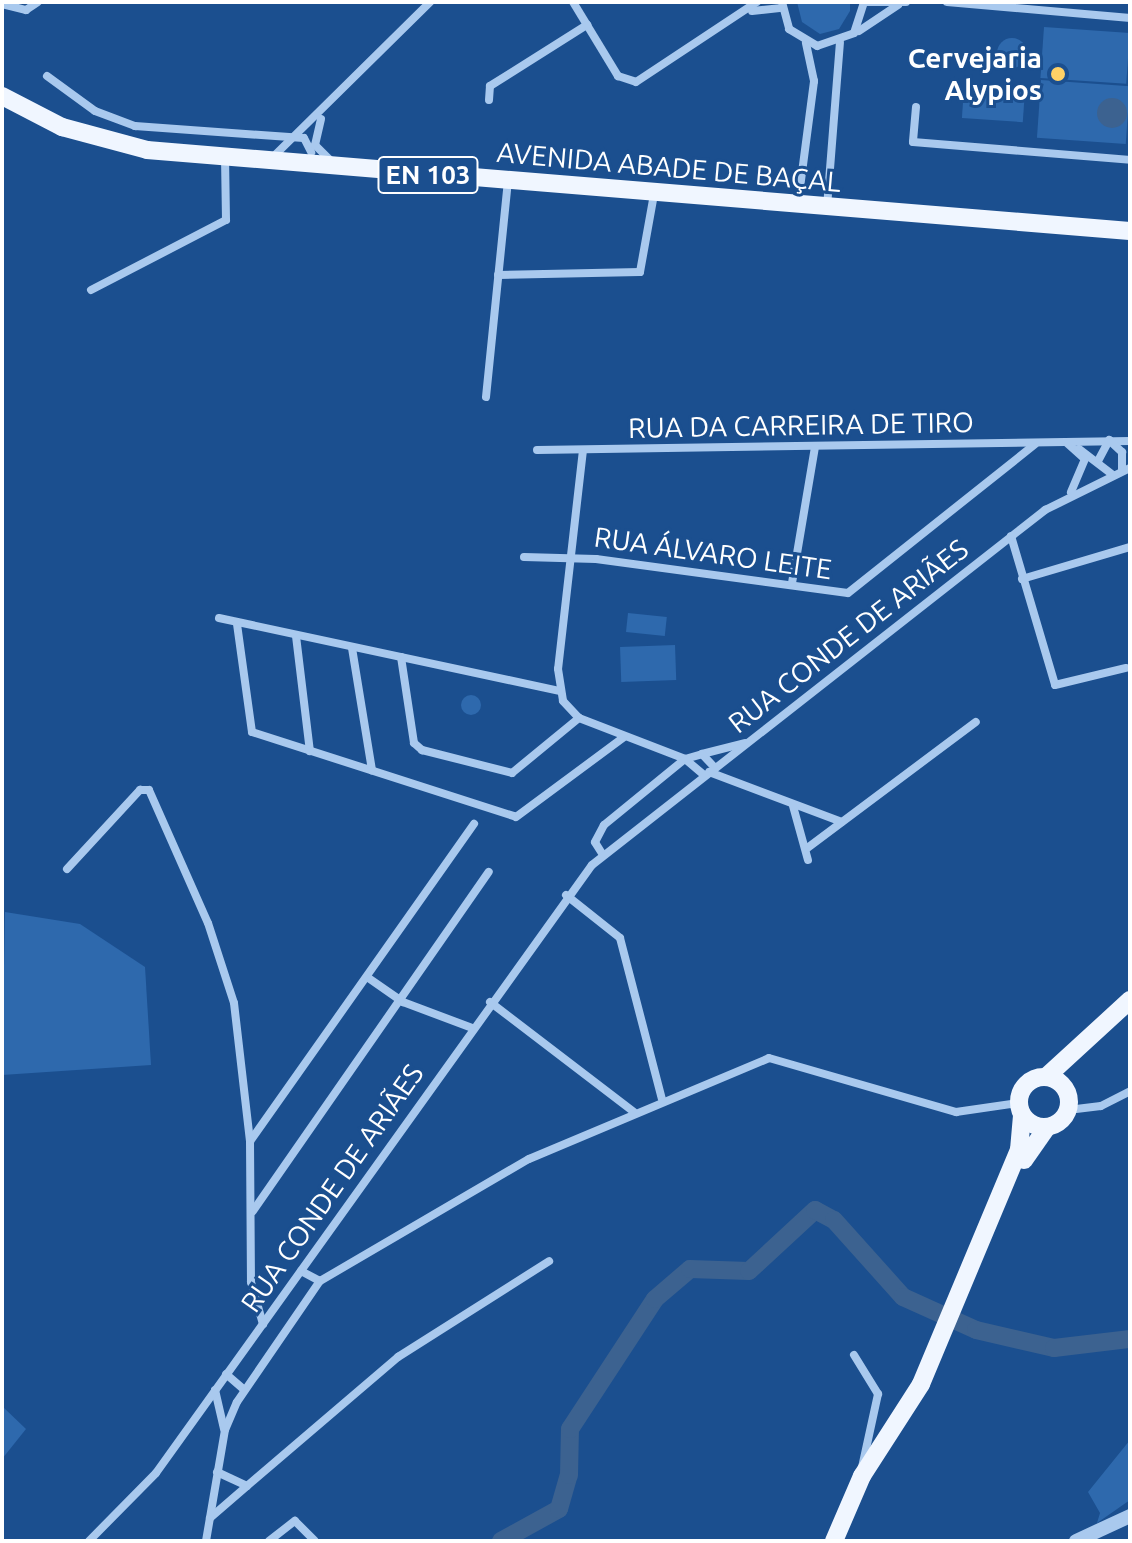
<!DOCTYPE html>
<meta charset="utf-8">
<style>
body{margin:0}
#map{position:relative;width:1132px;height:1543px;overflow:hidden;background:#1b4f8f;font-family:Ubuntu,sans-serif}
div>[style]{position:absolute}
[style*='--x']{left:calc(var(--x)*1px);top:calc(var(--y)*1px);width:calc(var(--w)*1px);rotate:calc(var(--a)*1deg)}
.green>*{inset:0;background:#2e69ad;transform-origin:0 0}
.round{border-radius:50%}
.water>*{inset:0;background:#3c6290}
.river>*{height:18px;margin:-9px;padding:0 9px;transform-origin:9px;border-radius:9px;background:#3c6290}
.minor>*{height:8px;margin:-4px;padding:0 4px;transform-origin:4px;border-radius:4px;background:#a9c9ee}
.tertiary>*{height:14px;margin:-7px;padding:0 7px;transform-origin:7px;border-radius:7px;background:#a9c9ee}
.primary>*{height:18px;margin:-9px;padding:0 9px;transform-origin:9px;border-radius:9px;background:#f0f6ff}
.primary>.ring{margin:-9px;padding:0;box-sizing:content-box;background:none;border:18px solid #f0f6ff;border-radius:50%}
.dots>*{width:22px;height:22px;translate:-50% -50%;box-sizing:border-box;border:4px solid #1b4f8f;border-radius:50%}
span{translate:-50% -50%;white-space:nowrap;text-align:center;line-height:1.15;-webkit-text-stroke:6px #1b4f8f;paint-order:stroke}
.shield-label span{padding:2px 6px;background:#1b4f8f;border:2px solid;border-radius:6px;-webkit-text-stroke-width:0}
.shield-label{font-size:26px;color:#fff;font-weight:700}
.poi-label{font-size:28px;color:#fff;font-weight:700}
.right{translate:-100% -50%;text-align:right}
.street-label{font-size:28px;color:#fff}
.frame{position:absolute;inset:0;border:4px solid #fff;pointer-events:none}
</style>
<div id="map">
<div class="green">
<div style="clip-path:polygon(797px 2px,850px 2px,850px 11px,839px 29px,820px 34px,802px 22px)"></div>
<div style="left:1044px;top:27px;width:86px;height:51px;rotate:4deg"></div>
<div class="round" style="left:997px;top:38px;width:30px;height:30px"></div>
<div style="left:1041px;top:80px;width:89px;height:58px;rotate:4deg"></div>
<div style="left:964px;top:88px;width:61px;height:30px;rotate:4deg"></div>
<div style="left:628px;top:613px;width:39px;height:19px;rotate:6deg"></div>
<div style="left:675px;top:645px;width:35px;height:55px;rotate:88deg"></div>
<div class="round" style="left:461px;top:695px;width:20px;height:20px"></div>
<div style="clip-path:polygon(5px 912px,80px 924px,145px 967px,151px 1065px,2px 1075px)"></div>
<div style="clip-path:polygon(2px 1406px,26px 1429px,2px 1459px)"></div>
<div style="clip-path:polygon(1130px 1440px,1130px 1500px,1097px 1523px,1100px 1513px,1088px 1492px)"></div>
</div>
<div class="water">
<div class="round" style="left:1097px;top:98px;width:30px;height:30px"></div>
</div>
<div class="river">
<div style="--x:501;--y:1541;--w:66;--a:-28.9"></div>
<div style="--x:559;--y:1509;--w:35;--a:-74"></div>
<div style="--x:569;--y:1475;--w:46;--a:-88.8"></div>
<div style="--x:570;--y:1429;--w:155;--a:-56.8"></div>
<div style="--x:655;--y:1299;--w:46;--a:-40.6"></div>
<div style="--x:690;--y:1269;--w:59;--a:1.9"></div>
<div style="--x:749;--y:1271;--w:90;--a:-42.7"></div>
<div style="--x:815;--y:1210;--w:21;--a:28"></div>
<div style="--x:834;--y:1220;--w:103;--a:48.1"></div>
<div style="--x:903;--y:1297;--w:80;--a:24.3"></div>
<div style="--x:976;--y:1330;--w:80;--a:13"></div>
<div style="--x:1054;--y:1348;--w:77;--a:-6.8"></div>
</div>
<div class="minor">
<div style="--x:573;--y:2;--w:87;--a:58.7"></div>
<div style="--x:618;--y:76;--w:19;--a:18"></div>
<div style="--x:636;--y:82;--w:145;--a:-33.5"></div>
<div style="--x:782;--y:2;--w:28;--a:75"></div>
<div style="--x:789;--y:29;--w:33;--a:31"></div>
<div style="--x:817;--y:46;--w:39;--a:-19"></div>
<div style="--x:854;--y:33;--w:33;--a:-72"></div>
<div style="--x:867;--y:2;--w:39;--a:0"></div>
<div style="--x:947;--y:2;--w:184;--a:5"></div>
<div style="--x:2;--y:4;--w:25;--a:14"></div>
<div style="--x:26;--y:10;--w:14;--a:-34"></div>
<div style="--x:752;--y:11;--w:30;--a:-6"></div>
<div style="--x:859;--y:31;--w:47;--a:-33.7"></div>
<div style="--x:47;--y:76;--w:59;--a:36.1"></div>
<div style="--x:95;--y:111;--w:43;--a:20.6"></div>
<div style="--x:135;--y:126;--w:169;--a:4.1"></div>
<div style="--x:304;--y:138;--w:16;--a:63"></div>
<div style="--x:489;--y:100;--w:14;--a:-86"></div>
<div style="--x:490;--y:86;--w:115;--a:-32.2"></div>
<div style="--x:916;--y:107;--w:35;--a:95"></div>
<div style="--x:913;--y:142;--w:218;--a:4.7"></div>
<div style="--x:321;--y:119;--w:27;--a:103"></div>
<div style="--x:315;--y:145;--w:21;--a:45"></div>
<div style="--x:275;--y:155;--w:218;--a:-44.6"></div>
<div style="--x:798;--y:203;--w:123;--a:-82.5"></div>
<div style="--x:814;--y:81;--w:39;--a:-102"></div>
<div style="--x:827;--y:207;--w:165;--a:-85.5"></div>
<div style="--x:498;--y:275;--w:142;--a:-1.2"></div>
<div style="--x:640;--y:272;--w:79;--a:-79.8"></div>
<div style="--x:91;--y:290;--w:152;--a:-27.4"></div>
<div style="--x:226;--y:220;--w:61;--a:-90.9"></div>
<div style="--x:486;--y:397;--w:216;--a:-84.2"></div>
<div style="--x:1067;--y:443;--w:24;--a:42"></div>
<div style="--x:1085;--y:459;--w:36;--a:113"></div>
<div style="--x:1079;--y:449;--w:43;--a:37.4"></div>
<div style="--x:537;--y:450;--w:593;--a:-0.87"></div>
<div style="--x:583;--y:450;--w:220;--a:96.5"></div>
<div style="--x:558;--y:669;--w:32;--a:81"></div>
<div style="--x:563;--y:701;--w:23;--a:47"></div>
<div style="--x:579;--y:718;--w:114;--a:21.1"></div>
<div style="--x:1098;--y:461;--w:24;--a:-62"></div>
<div style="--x:1109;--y:440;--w:18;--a:43"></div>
<div style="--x:1122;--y:452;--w:19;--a:90"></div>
<div style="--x:1011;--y:536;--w:155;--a:73.5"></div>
<div style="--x:1055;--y:685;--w:73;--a:-13.5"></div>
<div style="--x:524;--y:557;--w:72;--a:1.6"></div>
<div style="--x:596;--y:559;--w:254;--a:7.7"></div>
<div style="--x:848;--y:593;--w:239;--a:-38.5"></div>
<div style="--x:1022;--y:579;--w:113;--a:-16.5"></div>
<div style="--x:792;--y:583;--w:138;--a:-80.4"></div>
<div style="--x:219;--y:618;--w:349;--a:12.1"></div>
<div style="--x:237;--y:624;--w:109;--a:82.1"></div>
<div style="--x:252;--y:732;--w:277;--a:17.8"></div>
<div style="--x:516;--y:817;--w:134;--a:-36.5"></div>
<div style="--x:296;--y:636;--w:116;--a:83.1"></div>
<div style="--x:352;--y:648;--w:124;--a:80.7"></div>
<div style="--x:401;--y:657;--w:87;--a:81.4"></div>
<div style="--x:414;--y:743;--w:11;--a:41"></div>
<div style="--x:422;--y:750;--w:93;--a:14.3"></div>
<div style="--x:512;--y:773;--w:87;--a:-39.4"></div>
<div style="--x:702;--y:754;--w:44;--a:-14.3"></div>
<div style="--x:685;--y:759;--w:25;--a:40"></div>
<div style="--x:709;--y:772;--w:142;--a:20.6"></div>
<div style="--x:793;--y:806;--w:56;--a:74.5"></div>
<div style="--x:806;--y:849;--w:212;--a:-36.8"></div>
<div style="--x:603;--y:855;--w:15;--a:-122"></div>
<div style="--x:595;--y:842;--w:19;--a:-62"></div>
<div style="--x:604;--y:825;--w:104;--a:-39.2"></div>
<div style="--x:685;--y:759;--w:18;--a:-16"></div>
<div style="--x:702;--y:754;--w:19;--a:47"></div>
<div style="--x:67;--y:869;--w:108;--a:-47.3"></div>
<div style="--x:140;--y:790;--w:9;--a:0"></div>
<div style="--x:149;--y:790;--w:145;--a:66.1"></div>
<div style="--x:208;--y:923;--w:84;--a:72"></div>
<div style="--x:234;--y:1003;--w:140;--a:83.4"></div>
<div style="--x:250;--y:1142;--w:140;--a:89.6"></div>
<div style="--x:251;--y:1282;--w:44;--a:74.1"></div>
<div style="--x:566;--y:895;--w:69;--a:38.5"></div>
<div style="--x:620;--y:938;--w:166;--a:75.4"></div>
<div style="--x:367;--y:977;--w:44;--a:34.8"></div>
<div style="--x:403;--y:1002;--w:74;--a:20.6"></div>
<div style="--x:490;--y:1002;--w:181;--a:37.4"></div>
<div style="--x:1068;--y:1110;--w:33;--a:-7"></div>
<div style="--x:1101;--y:1106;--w:33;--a:-27"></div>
<div style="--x:251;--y:1140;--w:387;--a:-54.8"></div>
<div style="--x:253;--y:1211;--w:413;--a:-55.2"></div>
<div style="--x:301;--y:1271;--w:21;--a:28"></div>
<div style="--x:854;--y:1355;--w:46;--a:58.4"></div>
<div style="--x:878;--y:1394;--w:80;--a:102.3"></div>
<div style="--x:226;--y:1374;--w:23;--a:41"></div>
<div style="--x:215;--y:1390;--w:40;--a:77"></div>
<div style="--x:217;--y:1472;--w:33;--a:25"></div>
<div style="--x:247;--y:1486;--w:199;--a:-40.5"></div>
<div style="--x:398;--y:1357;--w:179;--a:-32.4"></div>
<div style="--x:210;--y:1518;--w:49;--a:-40.9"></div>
<div style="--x:89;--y:1541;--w:95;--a:-45.4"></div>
<div style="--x:156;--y:1473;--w:748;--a:-54.36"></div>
<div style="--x:592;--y:865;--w:576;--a:-38.08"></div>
<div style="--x:1045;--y:510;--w:95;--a:-26.3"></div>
<div style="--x:206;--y:1541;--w:113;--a:-80.3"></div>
<div style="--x:225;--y:1430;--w:30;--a:-67"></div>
<div style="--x:237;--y:1402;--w:147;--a:-55.6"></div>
<div style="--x:320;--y:1281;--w:242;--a:-30.3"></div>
<div style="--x:529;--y:1159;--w:260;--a:-22.8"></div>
<div style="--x:769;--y:1058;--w:195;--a:16.1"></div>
<div style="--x:956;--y:1112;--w:63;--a:-8.3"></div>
<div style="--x:269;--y:1541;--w:33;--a:-38"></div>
<div style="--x:295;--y:1521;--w:28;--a:45"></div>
</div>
<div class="tertiary">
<div style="--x:1076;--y:1541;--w:60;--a:-24.8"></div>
</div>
<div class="primary">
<div style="--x:2;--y:96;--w:68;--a:27.3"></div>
<div style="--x:62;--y:127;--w:88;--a:15.1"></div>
<div style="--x:147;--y:150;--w:986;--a:4.71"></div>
<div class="ring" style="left:1019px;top:1077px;width:32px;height:32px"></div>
<div style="--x:1046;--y:1077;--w:114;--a:-42.5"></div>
<div style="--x:1024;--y:1160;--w:39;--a:-55"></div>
<div style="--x:834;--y:1541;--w:71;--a:-66.7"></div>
<div style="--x:862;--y:1476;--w:109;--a:-57.3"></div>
<div style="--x:921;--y:1384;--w:254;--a:-67.3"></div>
<div style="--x:1019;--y:1150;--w:35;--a:-85"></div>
</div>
<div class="dots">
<div style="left:1058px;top:74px;background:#ffd166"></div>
</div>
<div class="shield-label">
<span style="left:428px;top:175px">EN 103</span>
</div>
<div class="poi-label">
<span class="right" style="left:1042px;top:74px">Cervejaria<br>Alypios</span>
</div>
<div class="street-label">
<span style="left:669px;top:167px;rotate:5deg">AVENIDA ABADE DE BAÇAL</span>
<span style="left:801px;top:425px;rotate:-1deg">RUA DA CARREIRA DE TIRO</span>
<span style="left:713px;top:553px;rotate:8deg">RUA ÁLVARO LEITE</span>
<span style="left:848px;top:636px;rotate:-38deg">RUA CONDE DE ARIÃES</span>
<span style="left:332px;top:1188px;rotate:-55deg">RUA CONDE DE ARIÃES</span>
</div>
<div class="frame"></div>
</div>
